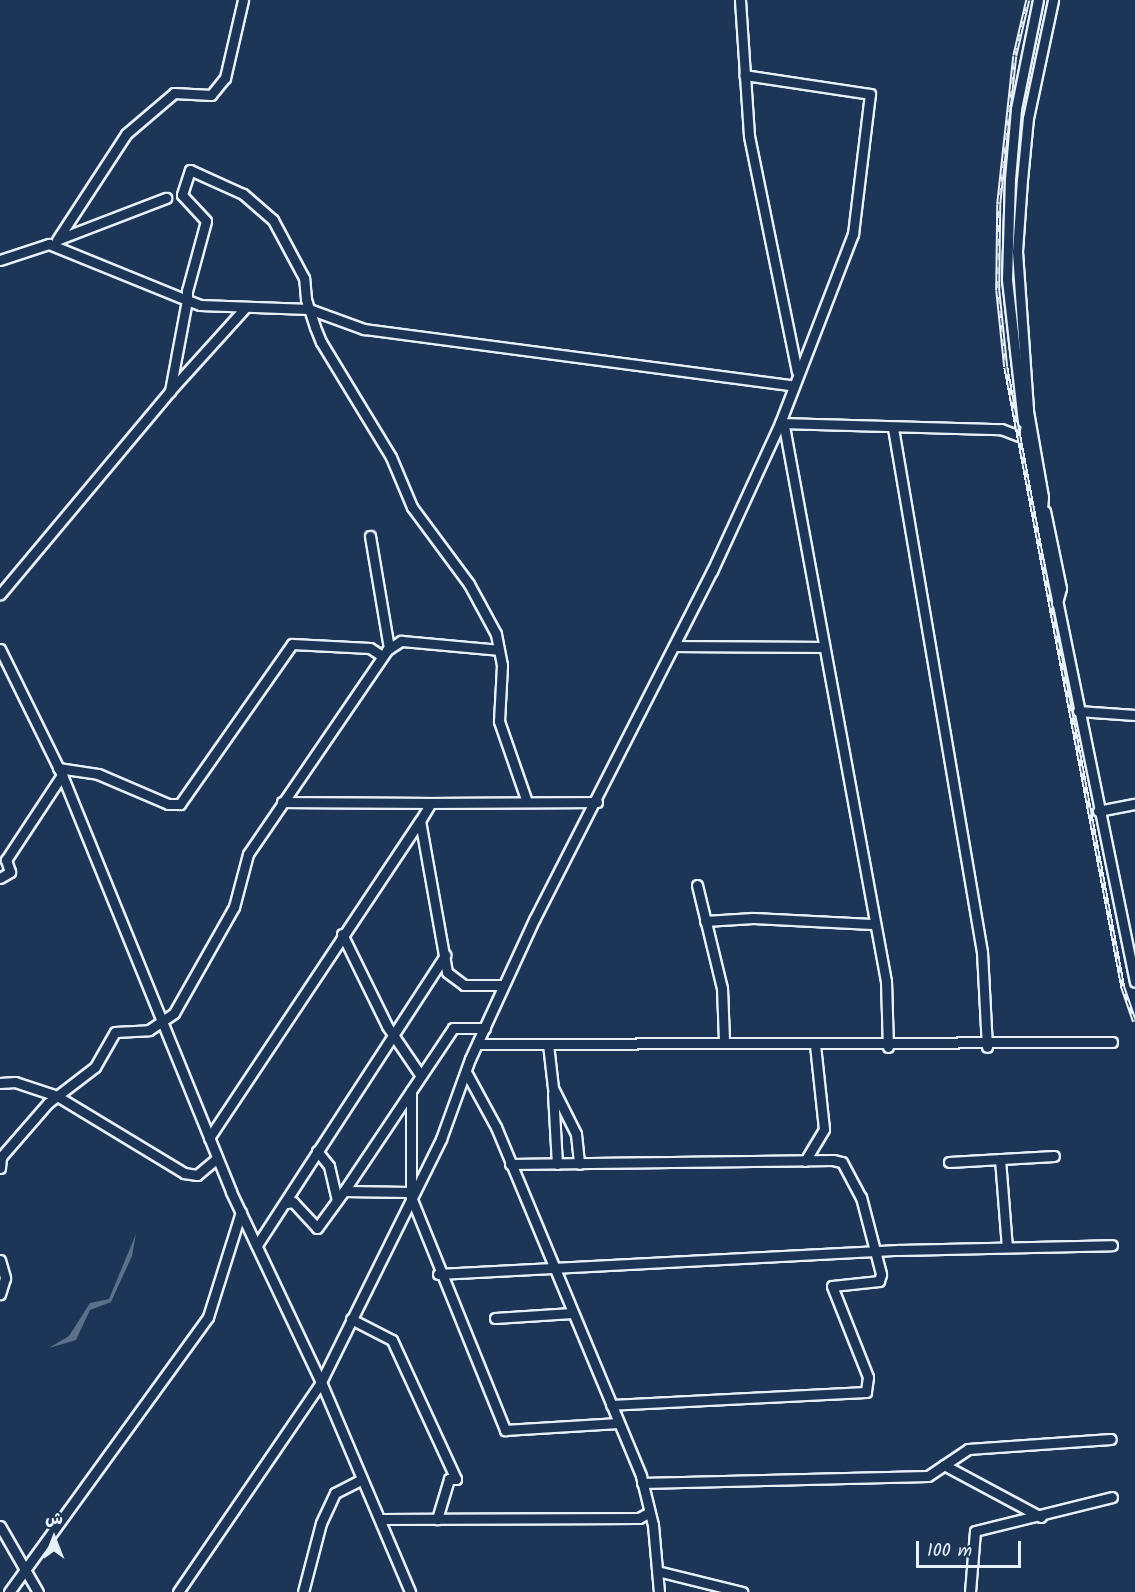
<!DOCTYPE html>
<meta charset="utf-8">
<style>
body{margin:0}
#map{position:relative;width:1135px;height:1592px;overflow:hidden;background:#1d3557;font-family:Kalam,"Playpen Sans Arabic",sans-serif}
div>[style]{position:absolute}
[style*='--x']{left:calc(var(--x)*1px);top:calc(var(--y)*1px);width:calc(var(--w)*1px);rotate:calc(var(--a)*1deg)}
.water>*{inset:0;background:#5d7089}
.roads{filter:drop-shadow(2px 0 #e8f1f8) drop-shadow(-2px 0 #e8f1f8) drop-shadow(0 2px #e8f1f8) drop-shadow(0 -2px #e8f1f8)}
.minor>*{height:9px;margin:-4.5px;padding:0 4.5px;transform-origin:4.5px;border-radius:4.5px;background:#1d3557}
.rail>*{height:4.5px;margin-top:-2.25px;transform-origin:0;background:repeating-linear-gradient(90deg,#1d3557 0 7px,#e8f1f8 0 14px);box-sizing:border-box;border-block:2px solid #e8f1f8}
span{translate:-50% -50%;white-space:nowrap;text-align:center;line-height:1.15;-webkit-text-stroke:4.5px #1d3557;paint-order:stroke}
.north{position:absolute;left:24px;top:1508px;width:60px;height:60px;-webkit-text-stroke:4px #1d3557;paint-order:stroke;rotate:0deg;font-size:16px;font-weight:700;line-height:24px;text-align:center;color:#e8f1f8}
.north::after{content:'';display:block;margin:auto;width:21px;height:27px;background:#e8f1f8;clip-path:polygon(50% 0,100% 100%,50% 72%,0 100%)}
.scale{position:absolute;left:916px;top:1541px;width:105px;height:27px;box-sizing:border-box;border:3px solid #e8f1f8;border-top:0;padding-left:8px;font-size:18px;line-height:21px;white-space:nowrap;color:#e8f1f8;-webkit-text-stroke:4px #1d3557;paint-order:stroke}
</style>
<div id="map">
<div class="water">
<div style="clip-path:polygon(136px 1234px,132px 1256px,111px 1302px,90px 1310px,76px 1340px,49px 1348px,69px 1336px,90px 1303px,109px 1299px)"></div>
</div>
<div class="roads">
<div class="minor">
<div style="--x:740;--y:0;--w:136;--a:86.2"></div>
<div style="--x:749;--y:136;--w:240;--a:78.5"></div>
<div style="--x:59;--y:239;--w:115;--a:-21"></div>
<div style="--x:57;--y:240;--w:126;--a:-56.9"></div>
<div style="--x:126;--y:134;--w:63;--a:-40.5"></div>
<div style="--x:174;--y:93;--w:37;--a:3"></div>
<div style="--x:211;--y:95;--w:22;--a:-51"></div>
<div style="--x:225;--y:78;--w:80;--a:-77"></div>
<div style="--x:0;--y:260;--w:52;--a:-18.1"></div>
<div style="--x:49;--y:244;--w:149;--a:22.1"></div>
<div style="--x:187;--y:300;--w:93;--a:100.6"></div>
<div style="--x:170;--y:391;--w:265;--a:129.9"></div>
<div style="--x:170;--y:391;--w:112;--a:-47.9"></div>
<div style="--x:1028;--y:411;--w:87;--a:80.1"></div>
<div style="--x:1043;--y:497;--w:24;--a:95"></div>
<div style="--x:1023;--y:422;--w:144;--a:-96.4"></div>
<div style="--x:1007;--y:279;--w:100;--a:-88.3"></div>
<div style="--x:1010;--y:179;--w:70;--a:-85.1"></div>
<div style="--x:1016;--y:109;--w:111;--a:-78.6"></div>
<div style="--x:780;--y:423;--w:221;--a:1.6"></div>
<div style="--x:1001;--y:429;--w:25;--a:21"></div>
<div style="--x:1024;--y:438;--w:29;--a:-82"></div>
<div style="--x:1028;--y:409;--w:158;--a:-94"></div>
<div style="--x:1017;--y:251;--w:71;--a:-86"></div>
<div style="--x:1022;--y:180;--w:62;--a:-84.5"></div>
<div style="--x:1028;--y:118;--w:121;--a:-78"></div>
<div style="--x:784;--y:426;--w:564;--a:79.59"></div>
<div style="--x:886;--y:981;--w:66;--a:88.3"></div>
<div style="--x:893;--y:428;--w:532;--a:80.36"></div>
<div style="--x:982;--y:952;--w:95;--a:87"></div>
<div style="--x:1024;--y:438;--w:555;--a:78.47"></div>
<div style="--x:1045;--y:511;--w:79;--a:78.3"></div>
<div style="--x:1061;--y:588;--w:16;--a:105"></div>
<div style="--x:370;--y:536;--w:114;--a:80.4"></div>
<div style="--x:675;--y:646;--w:149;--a:0.4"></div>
<div style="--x:0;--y:649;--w:140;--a:63.8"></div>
<div style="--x:62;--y:775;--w:450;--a:67.9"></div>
<div style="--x:231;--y:1192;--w:210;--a:64.7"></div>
<div style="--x:321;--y:1382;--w:228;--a:67"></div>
<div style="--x:1078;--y:711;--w:57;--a:4"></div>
<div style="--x:58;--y:768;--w:40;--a:8.5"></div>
<div style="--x:98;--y:774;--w:76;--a:23.2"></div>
<div style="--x:168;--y:804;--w:12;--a:0"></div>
<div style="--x:180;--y:804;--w:195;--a:-55"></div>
<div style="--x:292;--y:644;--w:78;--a:2.9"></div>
<div style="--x:370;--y:648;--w:14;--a:34"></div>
<div style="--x:282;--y:802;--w:149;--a:0.4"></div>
<div style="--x:527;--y:802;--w:86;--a:-109.1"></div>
<div style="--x:499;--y:721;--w:56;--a:-86.9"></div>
<div style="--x:502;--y:665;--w:32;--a:-101"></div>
<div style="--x:496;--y:634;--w:57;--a:-118.4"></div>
<div style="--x:469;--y:584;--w:96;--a:-126.5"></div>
<div style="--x:412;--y:507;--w:54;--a:-112.8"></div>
<div style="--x:391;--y:457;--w:135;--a:-121.3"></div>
<div style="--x:321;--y:342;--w:16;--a:-112"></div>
<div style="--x:315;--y:327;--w:19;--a:-108"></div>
<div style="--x:309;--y:309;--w:10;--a:-107"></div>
<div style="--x:306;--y:299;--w:21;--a:-95"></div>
<div style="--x:304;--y:278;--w:66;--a:-118.1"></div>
<div style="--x:273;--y:220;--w:40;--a:-139"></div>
<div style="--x:243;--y:194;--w:58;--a:-155.6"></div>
<div style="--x:190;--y:170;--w:26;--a:108"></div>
<div style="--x:182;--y:195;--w:35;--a:47"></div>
<div style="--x:206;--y:221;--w:73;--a:105.2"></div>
<div style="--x:187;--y:291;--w:9;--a:90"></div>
<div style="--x:187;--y:300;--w:14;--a:21"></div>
<div style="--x:200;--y:305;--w:109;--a:2.1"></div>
<div style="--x:309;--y:309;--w:59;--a:20"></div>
<div style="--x:364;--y:329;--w:432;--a:7.5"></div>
<div style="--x:1098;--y:811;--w:38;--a:-11"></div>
<div style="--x:0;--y:878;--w:12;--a:-31"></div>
<div style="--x:10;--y:872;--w:13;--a:-108"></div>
<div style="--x:6;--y:860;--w:102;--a:-56.6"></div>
<div style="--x:697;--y:885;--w:106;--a:76.4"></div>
<div style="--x:722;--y:988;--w:53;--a:87.8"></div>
<div style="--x:705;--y:921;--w:48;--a:-3.6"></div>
<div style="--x:753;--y:918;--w:119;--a:2.9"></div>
<div style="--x:342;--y:934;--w:102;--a:63.9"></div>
<div style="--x:387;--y:1026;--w:60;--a:55.8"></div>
<div style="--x:503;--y:985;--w:39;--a:180"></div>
<div style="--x:464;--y:985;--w:21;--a:-143"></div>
<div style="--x:447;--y:972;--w:153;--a:-100.1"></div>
<div style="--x:420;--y:821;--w:21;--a:-59"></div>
<div style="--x:431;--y:803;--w:166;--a:-0.3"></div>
<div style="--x:481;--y:1044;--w:631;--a:-0.18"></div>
<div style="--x:548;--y:1044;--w:44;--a:83.5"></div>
<div style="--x:553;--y:1088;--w:51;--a:63.4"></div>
<div style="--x:576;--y:1134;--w:30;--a:84"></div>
<div style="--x:466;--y:1072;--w:63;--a:61.4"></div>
<div style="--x:496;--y:1127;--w:378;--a:67.4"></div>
<div style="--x:641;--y:1476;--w:50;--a:76.2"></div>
<div style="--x:653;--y:1525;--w:67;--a:84.9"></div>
<div style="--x:0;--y:1083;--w:15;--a:-4"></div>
<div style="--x:15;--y:1082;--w:44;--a:18.4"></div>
<div style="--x:57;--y:1096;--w:149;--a:31.2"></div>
<div style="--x:184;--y:1173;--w:13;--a:9"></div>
<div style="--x:197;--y:1175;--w:26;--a:-40"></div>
<div style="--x:411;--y:1091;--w:103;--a:90"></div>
<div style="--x:553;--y:1093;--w:71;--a:86.8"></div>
<div style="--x:209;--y:1138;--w:381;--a:-56.4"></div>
<div style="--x:317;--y:1151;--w:19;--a:51"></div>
<div style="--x:329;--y:1166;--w:35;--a:77"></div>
<div style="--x:1000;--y:1159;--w:88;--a:85.5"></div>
<div style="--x:805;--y:1161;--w:37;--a:-59"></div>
<div style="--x:824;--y:1129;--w:84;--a:-96.1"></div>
<div style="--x:949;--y:1162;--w:105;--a:-3.3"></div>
<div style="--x:510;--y:1164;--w:323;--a:-0.7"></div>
<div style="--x:833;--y:1160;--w:9;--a:13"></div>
<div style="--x:842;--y:1162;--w:40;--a:62"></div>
<div style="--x:861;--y:1197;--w:80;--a:75.4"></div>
<div style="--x:881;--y:1274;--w:7;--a:106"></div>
<div style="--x:879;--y:1281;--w:47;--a:173.9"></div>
<div style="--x:832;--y:1286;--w:98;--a:68.4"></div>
<div style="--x:868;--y:1377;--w:15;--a:98"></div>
<div style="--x:866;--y:1392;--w:255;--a:177.1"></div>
<div style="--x:0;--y:1168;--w:11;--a:-85"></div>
<div style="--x:1;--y:1157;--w:72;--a:-49"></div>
<div style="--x:48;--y:1103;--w:59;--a:-37.5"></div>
<div style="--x:95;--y:1067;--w:40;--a:-60.3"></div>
<div style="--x:115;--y:1032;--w:34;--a:-3"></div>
<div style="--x:149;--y:1030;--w:30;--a:-34"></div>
<div style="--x:174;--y:1013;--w:122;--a:-60.5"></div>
<div style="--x:234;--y:907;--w:55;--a:-75.2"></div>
<div style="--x:248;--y:854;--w:247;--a:-55.7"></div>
<div style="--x:387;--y:650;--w:17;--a:-33"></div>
<div style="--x:401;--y:641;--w:98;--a:5.2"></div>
<div style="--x:344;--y:1191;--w:196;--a:-56.2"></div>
<div style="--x:453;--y:1028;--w:32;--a:0"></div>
<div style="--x:287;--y:1203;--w:6;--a:-9"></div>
<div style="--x:293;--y:1202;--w:35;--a:47"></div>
<div style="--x:317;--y:1228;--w:46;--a:-53.9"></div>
<div style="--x:344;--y:1191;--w:65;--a:0.9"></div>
<div style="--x:409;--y:1192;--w:257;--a:68"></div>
<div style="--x:505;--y:1430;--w:113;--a:-3.5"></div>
<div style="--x:257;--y:1245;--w:346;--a:-57"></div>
<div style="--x:0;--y:1260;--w:19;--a:74"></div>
<div style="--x:5;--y:1278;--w:17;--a:107"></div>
<div style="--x:438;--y:1274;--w:461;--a:-3"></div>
<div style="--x:898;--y:1250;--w:214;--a:-1.3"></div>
<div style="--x:495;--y:1318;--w:77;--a:-3.7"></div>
<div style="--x:351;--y:1319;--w:46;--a:27.1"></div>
<div style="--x:392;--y:1340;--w:153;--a:65.3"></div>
<div style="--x:456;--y:1479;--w:7;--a:180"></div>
<div style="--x:449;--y:1479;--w:42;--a:106.7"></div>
<div style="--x:944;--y:1465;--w:110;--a:28.2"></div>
<div style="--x:642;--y:1483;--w:286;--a:-1.4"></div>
<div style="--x:928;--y:1476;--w:48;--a:-34"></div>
<div style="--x:968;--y:1449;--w:143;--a:-4"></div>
<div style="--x:380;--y:1519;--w:259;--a:-0.2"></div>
<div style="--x:639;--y:1518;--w:10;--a:-29"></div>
<div style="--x:0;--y:1526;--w:76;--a:60.1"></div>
<div style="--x:657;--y:1571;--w:88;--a:13.9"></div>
<div style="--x:9;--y:1592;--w:339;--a:-54.1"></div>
<div style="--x:208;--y:1317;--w:110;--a:-72.6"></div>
<div style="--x:178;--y:1592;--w:254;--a:-55.7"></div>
<div style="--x:321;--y:1382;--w:271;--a:-63.7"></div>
<div style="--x:441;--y:1139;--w:85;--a:-70.1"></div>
<div style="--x:470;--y:1059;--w:155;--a:-65.3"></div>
<div style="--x:535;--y:918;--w:390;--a:-63"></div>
<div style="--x:712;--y:571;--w:163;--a:-65.3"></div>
<div style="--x:780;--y:423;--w:203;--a:-68.9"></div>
<div style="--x:853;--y:234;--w:141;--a:-83.1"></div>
<div style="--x:870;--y:94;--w:127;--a:-171.4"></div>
<div style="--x:303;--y:1592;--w:71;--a:-75.4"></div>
<div style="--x:321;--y:1523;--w:33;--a:-65"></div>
<div style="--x:335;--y:1493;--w:30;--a:-27"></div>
<div style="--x:970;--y:1592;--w:61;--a:-85.3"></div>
<div style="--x:975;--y:1531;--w:141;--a:-13.9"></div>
</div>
</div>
<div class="rail">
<div style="--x:1028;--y:0;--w:57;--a:103.1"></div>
<div style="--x:1015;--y:56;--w:149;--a:96.2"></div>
<div style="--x:999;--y:204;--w:86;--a:90.7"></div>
<div style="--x:998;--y:290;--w:77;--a:84.1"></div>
<div style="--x:1006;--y:367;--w:631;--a:79.31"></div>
<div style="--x:1123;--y:987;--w:36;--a:71"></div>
</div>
<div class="north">ش</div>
<div class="scale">100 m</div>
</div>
